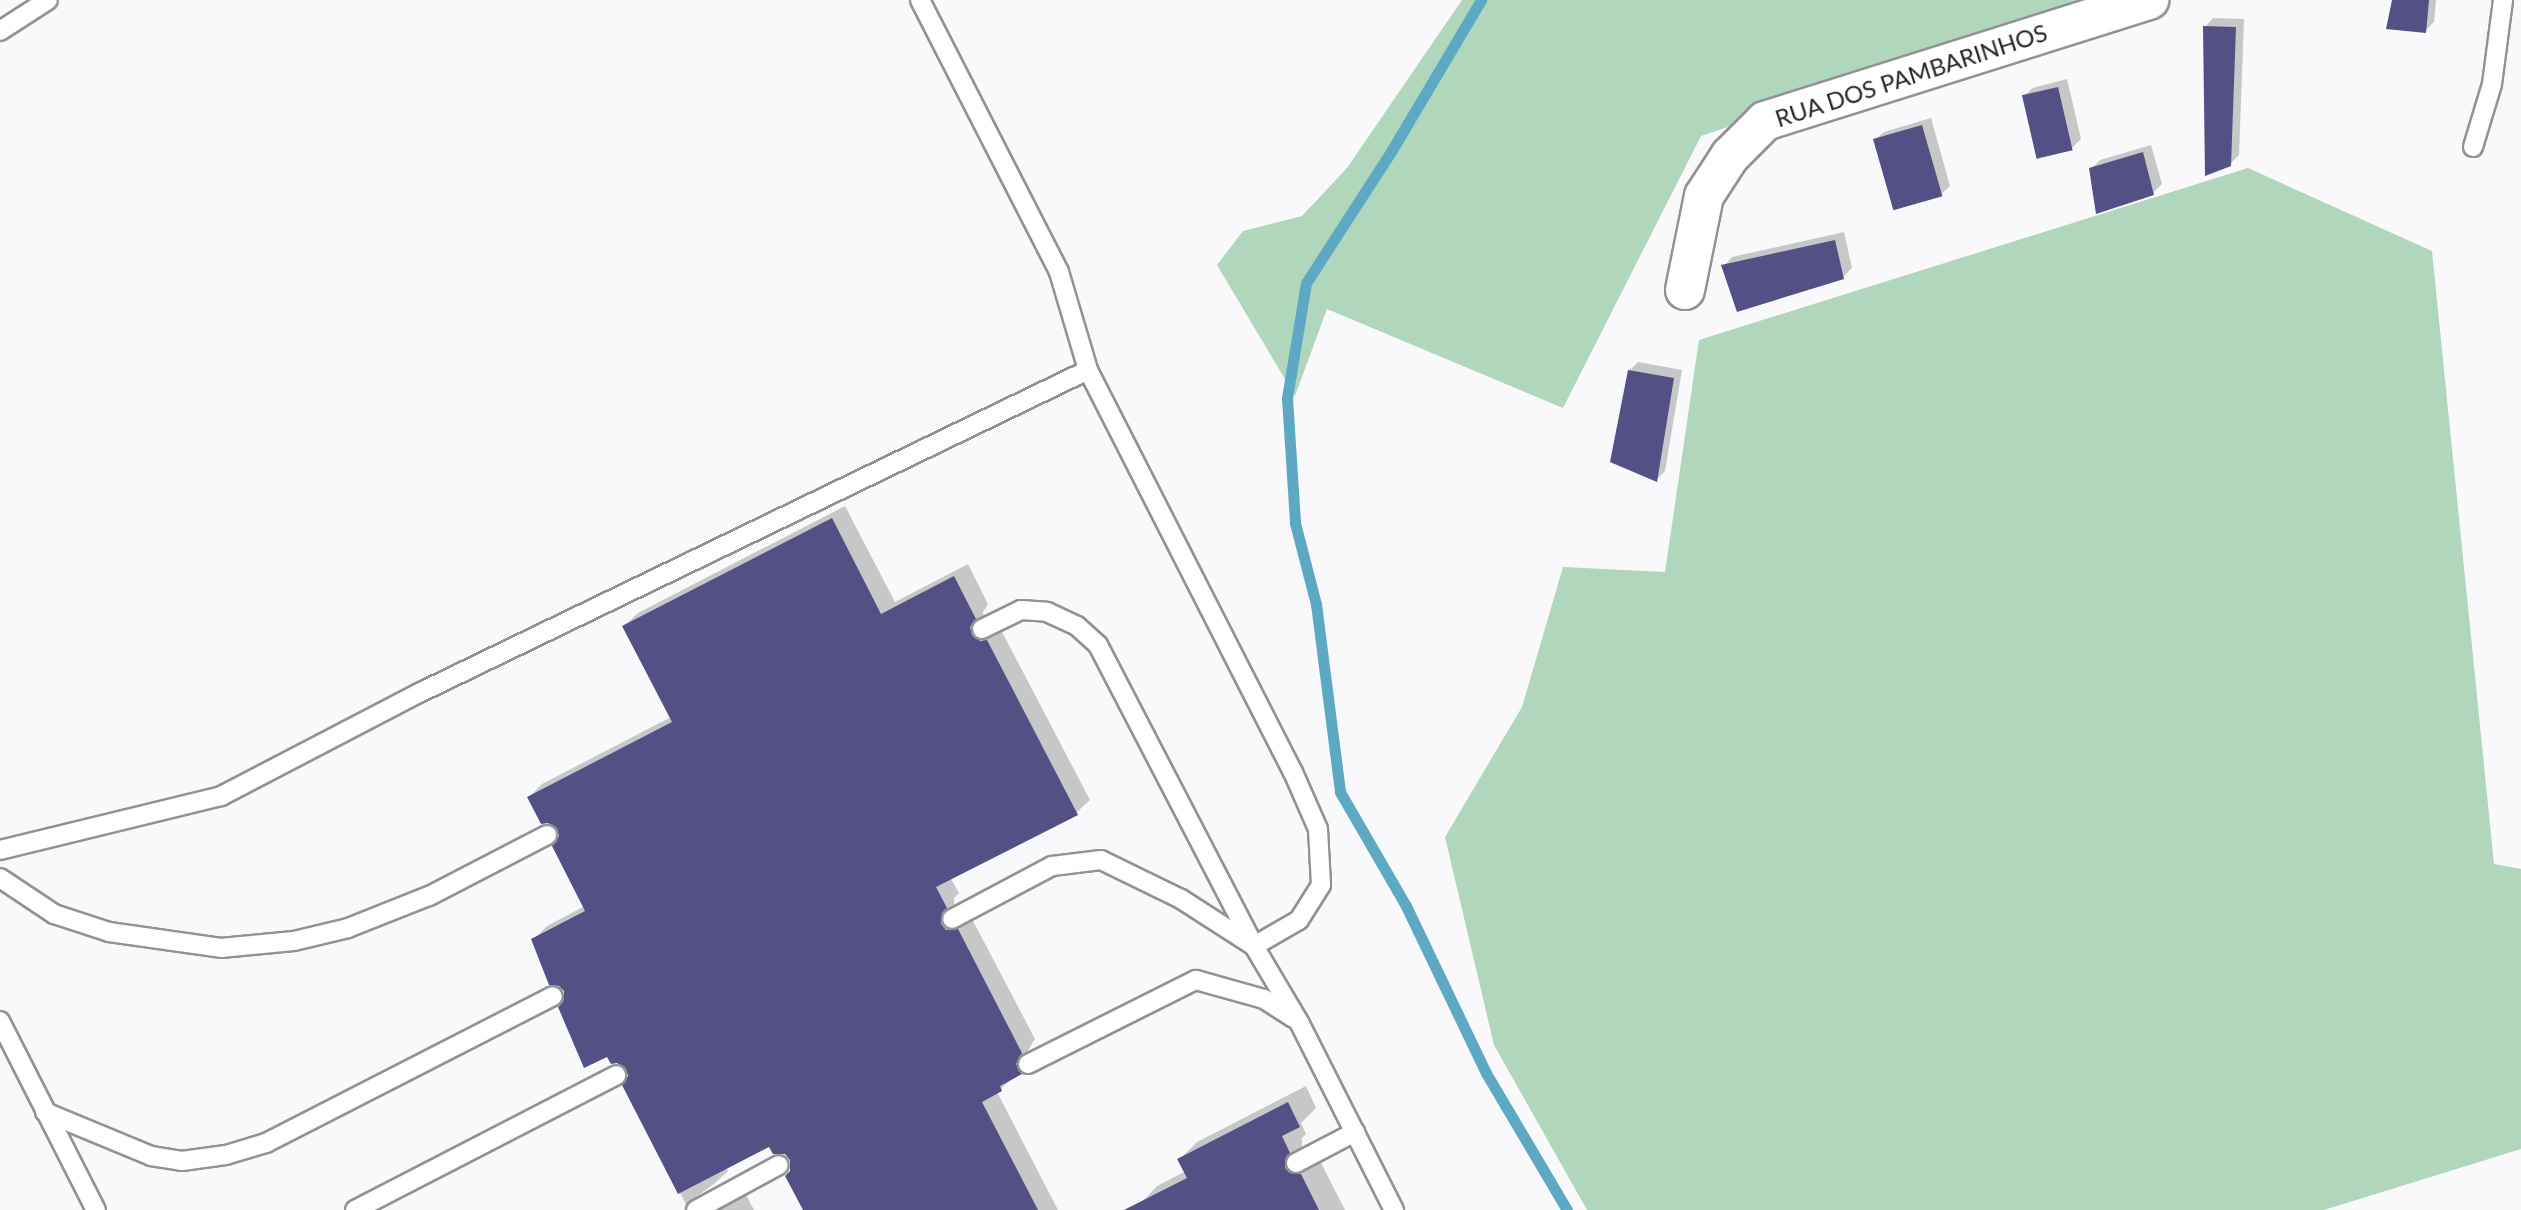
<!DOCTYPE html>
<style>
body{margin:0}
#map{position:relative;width:2521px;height:1210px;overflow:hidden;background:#f9f9fb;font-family:Lato,sans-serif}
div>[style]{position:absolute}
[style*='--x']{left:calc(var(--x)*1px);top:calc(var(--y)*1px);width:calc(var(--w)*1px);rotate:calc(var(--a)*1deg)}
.green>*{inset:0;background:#b0d6bc}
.shadow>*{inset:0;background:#0003}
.stream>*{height:11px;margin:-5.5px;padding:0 5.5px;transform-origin:5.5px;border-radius:5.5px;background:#5da9c4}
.building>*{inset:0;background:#525084;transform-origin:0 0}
.roads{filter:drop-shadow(2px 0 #929294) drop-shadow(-2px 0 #929294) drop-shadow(0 2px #929294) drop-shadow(0 -2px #929294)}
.service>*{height:18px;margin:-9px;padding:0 9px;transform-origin:9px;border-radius:9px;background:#fff}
.minor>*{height:38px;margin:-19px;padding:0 19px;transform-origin:19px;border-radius:19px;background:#fff}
span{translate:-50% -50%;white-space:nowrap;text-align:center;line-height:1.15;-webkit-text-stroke:8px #fff;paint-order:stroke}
.street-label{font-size:24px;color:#262626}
</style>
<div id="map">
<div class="green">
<div style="clip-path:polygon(1462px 0,2105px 0,1701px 136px,1563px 408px,1327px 309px,1295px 396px,1217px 265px,1243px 231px,1302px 216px,1347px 168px)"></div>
<div style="clip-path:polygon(2248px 168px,2432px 251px,2494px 864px,2521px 869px,2521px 1149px,2324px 1210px,1587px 1210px,1494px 1045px,1445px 837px,1522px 707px,1563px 567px,1665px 572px,1699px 340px)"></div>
</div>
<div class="shadow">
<div style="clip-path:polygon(2394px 0,2436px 0,2434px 22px,2425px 31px)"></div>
<div style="clip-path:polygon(2213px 18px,2244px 19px,2239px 155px,2230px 164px,2205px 27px)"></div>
<div style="clip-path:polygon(2067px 79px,2081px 139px,2072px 148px,2024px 96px,2033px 88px)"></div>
<div style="clip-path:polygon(1931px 118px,1950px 186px,1941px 194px,1875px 140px,1884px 132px)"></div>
<div style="clip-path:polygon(2151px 145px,2162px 184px,2153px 193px,2091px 169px,2100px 160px)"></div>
<div style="clip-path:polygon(1844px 232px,1852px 268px,1843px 277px,1724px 266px,1732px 257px)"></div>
<div style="clip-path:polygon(1638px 362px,1682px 370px,1665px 471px,1657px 479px,1629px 371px)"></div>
<div style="clip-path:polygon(845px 506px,895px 602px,968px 564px,988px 604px,983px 612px,984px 622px,1000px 628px,1090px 800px,1076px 813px,950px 877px,959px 893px,954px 898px,954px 910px,971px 917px,1035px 1039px,1028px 1050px,1034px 1060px,997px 1092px,1058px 1210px,805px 1210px,787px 1153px,770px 1144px,726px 1167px,728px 1171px,714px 1184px,686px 1204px,624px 1086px,630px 1077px,628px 1068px,565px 1002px,566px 991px,533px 940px,547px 926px,585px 906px,559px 828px,529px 797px,542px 784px,671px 717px,624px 626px,638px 613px)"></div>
<div style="clip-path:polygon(1306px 1086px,1316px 1108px,1301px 1123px,1306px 1134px,1302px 1138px,1302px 1150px,1318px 1157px,1345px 1210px,1143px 1210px,1140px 1204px,1157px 1186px,1186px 1171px,1180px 1159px,1197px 1142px)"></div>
<div style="clip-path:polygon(744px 1191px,754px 1210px,706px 1210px)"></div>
</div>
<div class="stream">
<div style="--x:1481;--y:0;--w:174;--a:120.7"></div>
<div style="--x:1392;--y:150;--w:158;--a:122.9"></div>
<div style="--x:1306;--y:283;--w:117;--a:99.4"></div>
<div style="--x:1287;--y:398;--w:125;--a:86.3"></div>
<div style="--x:1295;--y:523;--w:84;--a:75.5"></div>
<div style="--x:1316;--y:604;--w:190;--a:82.7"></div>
<div style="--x:1340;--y:792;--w:132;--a:59.9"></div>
<div style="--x:1406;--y:906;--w:185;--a:64.4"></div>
<div style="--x:1486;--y:1073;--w:159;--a:59.4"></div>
</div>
<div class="building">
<div style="clip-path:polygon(2392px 0,2429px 0,2426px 33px,2386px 29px)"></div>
<div style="clip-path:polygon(2203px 26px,2236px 27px,2231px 166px,2205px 176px)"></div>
<div style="left:2058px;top:87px;width:65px;height:37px;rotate:77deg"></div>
<div style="left:1922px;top:125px;width:74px;height:51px;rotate:74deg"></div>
<div style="clip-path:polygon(2143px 152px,2154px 195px,2096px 214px,2089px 168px)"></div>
<div style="clip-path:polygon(1835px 240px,1844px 279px,1737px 312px,1721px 265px)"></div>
<div style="clip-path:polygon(1628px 370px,1674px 378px,1657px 482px,1610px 462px)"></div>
<div style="clip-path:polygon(832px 518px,881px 614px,954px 576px,976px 619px,970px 627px,972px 635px,980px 641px,987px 640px,1078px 815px,936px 887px,947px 908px,942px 913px,941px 924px,946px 930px,958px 929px,1022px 1053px,1016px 1064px,1022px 1074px,1000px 1086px,1002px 1091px,982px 1102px,1038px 1210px,803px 1210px,785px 1176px,790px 1171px,790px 1160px,785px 1154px,773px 1154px,769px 1147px,678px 1194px,622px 1085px,628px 1076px,626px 1069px,617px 1063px,611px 1064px,607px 1057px,584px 1068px,558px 1007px,563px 1002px,564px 991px,559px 986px,549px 985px,531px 939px,585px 911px,552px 846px,559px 836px,557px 829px,548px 823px,541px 824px,527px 797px,672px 722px,622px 626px)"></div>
<div style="clip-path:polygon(1288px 1102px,1300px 1127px,1282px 1136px,1290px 1153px,1286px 1157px,1285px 1168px,1290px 1173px,1301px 1174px,1319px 1210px,1124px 1210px,1187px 1178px,1177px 1159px)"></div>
</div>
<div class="roads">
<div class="service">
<div style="--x:920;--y:0;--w:305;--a:62.9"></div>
<div style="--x:1059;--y:272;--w:102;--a:73.5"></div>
<div style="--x:1088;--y:370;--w:451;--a:63"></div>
<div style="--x:1293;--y:772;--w:62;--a:66.3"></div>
<div style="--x:1318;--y:829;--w:56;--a:86.9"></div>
<div style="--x:1321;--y:885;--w:41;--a:122.2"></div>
<div style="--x:1299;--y:920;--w:52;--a:150"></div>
<div style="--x:1254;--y:946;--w:87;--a:-147.2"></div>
<div style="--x:1181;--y:899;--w:89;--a:-154"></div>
<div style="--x:1101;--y:860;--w:49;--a:173"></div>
<div style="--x:1052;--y:866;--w:113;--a:152.1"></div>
<div style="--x:0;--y:31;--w:57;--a:-32.9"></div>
<div style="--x:2473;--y:147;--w:66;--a:-73.2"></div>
<div style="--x:2492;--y:84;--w:85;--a:-82.5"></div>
<div style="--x:982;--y:629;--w:43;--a:-26"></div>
<div style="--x:1021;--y:610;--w:26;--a:4"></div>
<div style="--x:1047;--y:612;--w:33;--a:25"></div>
<div style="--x:1077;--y:626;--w:28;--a:42"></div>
<div style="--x:1098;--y:645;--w:339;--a:62.6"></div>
<div style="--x:1254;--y:946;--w:88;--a:59.4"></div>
<div style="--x:1299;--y:1022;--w:211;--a:63.2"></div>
<div style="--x:0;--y:850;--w:228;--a:-13.7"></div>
<div style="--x:221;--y:796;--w:223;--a:-27.5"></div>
<div style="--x:419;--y:693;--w:743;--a:-25.77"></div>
<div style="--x:0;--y:878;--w:65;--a:33.7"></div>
<div style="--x:54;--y:914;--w:58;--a:18.1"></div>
<div style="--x:109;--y:932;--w:113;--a:8.1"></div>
<div style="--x:221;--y:948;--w:73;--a:-5.5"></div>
<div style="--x:294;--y:941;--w:56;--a:-13.5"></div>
<div style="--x:348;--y:928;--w:87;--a:-21.6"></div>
<div style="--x:429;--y:896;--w:133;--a:-27.3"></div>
<div style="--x:0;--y:1021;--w:212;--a:63.1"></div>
<div style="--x:1028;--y:1064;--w:188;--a:-26.6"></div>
<div style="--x:1196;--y:980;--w:71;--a:15.6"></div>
<div style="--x:1264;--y:999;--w:35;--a:33"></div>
<div style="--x:45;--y:1112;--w:115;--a:22.5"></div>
<div style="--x:151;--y:1156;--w:31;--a:9"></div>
<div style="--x:182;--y:1161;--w:44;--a:-7.8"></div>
<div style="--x:226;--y:1155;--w:42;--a:-16.7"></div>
<div style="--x:266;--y:1143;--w:322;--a:-27.1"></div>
<div style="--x:1296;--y:1163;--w:67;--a:-27.7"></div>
<div style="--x:355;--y:1210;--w:294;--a:-27.3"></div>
<div style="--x:696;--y:1210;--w:94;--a:-28.5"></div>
</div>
<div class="minor">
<div style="--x:1685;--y:290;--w:96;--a:-78.6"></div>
<div style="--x:1704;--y:196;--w:48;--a:-57"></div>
<div style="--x:1730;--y:156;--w:49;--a:-45"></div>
<div style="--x:1765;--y:121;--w:403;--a:-17.5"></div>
</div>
</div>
<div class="street-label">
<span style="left:1911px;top:75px;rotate:-18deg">RUA DOS PAMBARINHOS</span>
</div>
</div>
